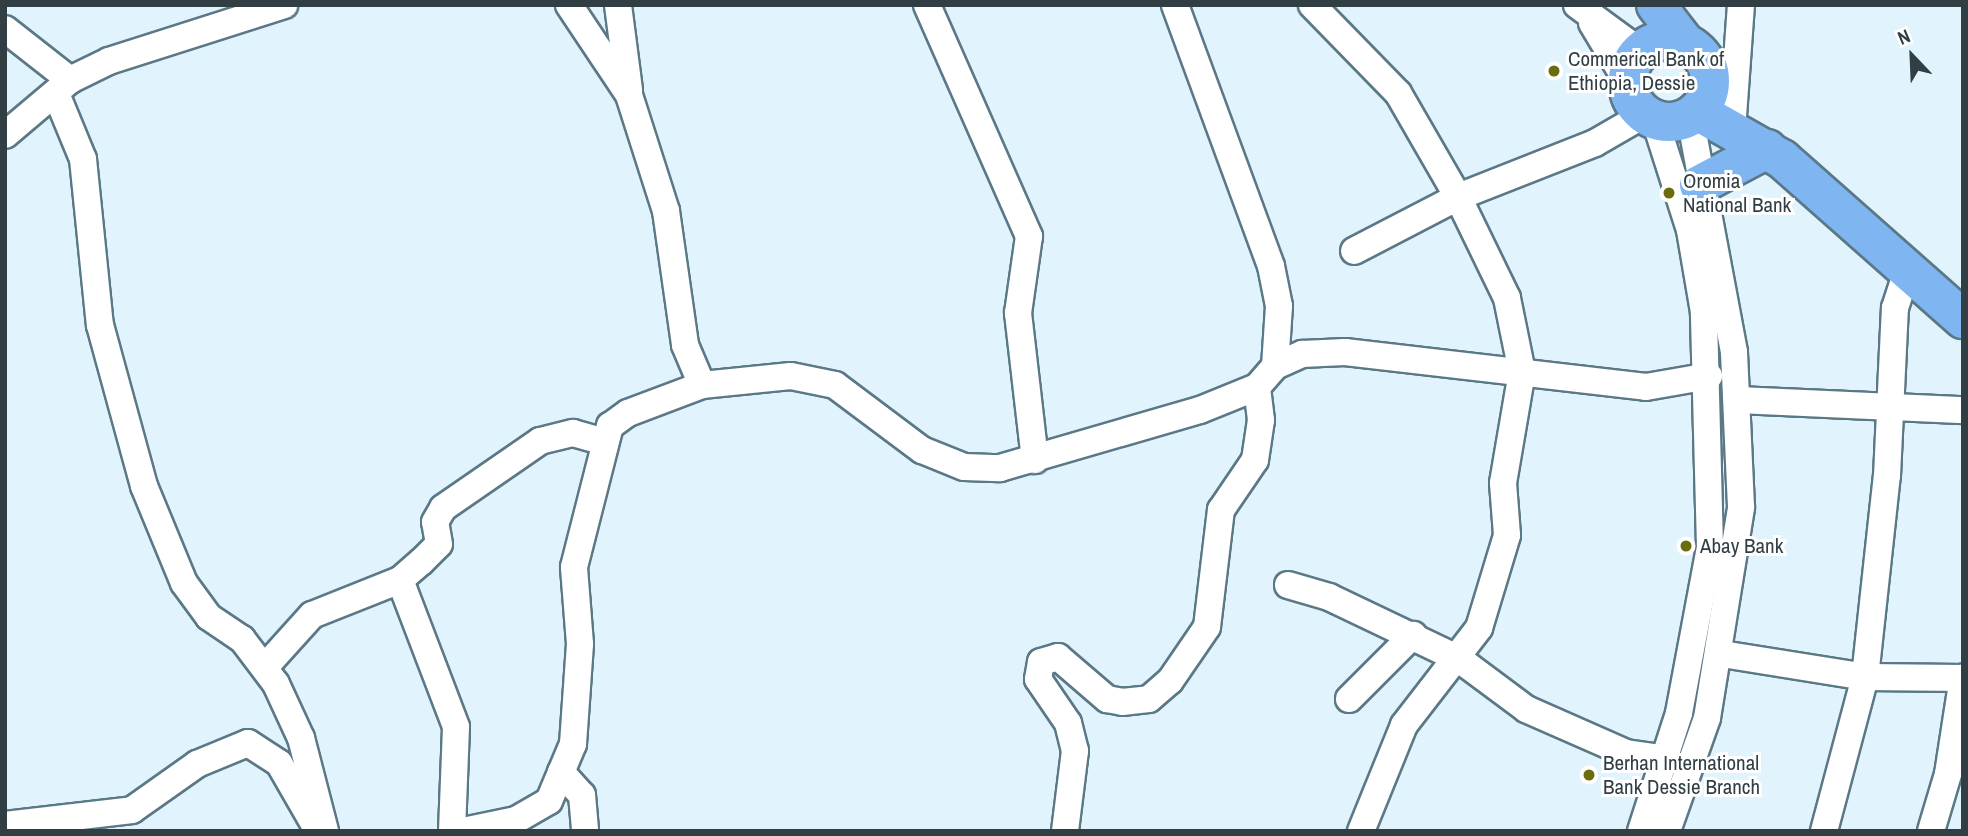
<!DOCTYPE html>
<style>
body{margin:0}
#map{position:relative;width:1968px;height:836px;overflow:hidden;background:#e1f4fd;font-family:"Archivo Narrow",sans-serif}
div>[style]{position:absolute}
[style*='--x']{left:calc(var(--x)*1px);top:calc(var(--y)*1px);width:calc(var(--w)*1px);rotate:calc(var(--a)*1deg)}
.roads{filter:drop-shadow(2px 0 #5b7886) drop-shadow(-2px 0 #5b7886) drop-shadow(0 2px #5b7886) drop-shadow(0 -2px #5b7886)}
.minor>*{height:26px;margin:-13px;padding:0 13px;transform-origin:13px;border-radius:13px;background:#fff}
.highway>*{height:38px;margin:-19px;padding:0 19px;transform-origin:19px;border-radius:19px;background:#7fb6f1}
.highway>.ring{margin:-19px;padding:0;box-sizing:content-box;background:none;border:38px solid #7fb6f1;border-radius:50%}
.dots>*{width:19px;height:19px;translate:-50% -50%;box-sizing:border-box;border:4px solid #fff;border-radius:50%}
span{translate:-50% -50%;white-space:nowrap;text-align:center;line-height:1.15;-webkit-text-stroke:6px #fff;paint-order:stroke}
.poi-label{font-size:21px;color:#313e44}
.left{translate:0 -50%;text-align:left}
.frame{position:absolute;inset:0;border:7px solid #313e44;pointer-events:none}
.north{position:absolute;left:1877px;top:21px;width:70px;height:70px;-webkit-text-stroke:5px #fff;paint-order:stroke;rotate:337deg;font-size:19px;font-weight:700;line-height:28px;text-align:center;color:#313e44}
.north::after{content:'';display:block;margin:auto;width:24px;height:32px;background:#313e44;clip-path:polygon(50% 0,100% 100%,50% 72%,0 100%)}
</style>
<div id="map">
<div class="roads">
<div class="minor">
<div style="--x:569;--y:5;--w:108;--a:56.3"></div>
<div style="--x:629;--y:95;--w:122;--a:72.3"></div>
<div style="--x:666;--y:211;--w:135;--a:81.9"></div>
<div style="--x:685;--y:345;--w:43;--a:67"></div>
<div style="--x:618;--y:5;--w:86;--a:82.6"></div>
<div style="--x:927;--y:5;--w:253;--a:66.2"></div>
<div style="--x:1029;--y:236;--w:78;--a:98.1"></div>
<div style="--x:1018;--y:313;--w:148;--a:83.4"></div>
<div style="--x:1175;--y:5;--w:278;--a:69.8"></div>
<div style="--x:1271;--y:266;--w:41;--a:78.7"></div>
<div style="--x:1279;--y:306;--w:60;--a:93.8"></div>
<div style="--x:1312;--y:5;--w:123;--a:45.7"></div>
<div style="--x:1398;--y:93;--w:120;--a:60"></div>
<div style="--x:1458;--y:197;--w:117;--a:152.6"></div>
<div style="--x:1577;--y:5;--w:79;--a:36.3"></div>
<div style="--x:1592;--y:23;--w:70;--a:59"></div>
<div style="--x:5;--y:29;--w:83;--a:38.1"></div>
<div style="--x:57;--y:96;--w:68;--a:67.6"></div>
<div style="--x:83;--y:159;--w:167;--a:84.2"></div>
<div style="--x:100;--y:325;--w:167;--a:74.7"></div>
<div style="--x:144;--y:486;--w:105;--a:67.6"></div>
<div style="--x:184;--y:583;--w:42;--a:53.7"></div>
<div style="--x:209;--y:617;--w:40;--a:34"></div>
<div style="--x:242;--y:639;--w:56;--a:52.9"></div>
<div style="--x:276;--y:684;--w:60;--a:65.2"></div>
<div style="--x:301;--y:738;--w:96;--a:75.5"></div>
<div style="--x:1733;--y:116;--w:111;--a:-85.9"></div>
<div style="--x:5;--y:135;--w:85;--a:-40.2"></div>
<div style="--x:70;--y:80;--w:43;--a:-26"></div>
<div style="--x:109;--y:61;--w:184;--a:-17.7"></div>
<div style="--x:1740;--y:400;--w:223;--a:2.6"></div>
<div style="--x:400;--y:580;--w:157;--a:69.1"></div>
<div style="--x:456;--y:727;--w:104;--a:92.2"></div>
<div style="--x:1288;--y:585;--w:43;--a:16.3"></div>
<div style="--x:1329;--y:597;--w:144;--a:25.5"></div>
<div style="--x:1459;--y:659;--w:84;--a:36.7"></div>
<div style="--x:1526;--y:709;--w:109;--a:23.7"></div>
<div style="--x:1626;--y:753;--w:41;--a:8.3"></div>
<div style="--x:1722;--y:654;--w:145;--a:9.1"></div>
<div style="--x:1865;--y:677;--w:98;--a:0.6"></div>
<div style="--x:265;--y:667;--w:70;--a:-47.9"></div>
<div style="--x:312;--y:615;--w:95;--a:-21.7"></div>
<div style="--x:400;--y:580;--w:28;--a:-41"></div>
<div style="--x:421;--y:562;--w:25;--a:-45"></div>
<div style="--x:439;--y:544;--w:22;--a:-100"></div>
<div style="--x:435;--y:522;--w:16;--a:-60"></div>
<div style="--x:443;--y:508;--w:118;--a:-34.6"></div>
<div style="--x:540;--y:441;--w:34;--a:-14"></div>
<div style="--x:573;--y:433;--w:33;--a:16"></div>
<div style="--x:1349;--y:699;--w:91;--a:-45"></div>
<div style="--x:561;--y:772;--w:31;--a:48"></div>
<div style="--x:582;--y:795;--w:36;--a:85"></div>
<div style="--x:5;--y:825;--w:128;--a:-6.7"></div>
<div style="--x:132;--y:810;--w:80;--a:-35.3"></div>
<div style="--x:197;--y:764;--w:55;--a:-22.4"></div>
<div style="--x:248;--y:743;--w:37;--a:33"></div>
<div style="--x:279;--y:763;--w:76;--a:60.1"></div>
<div style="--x:463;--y:831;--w:54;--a:-11.7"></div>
<div style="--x:516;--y:820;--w:38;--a:-30"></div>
<div style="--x:549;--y:801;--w:62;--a:-67.2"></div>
<div style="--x:573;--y:744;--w:100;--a:-86"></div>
<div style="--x:580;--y:644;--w:77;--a:-94.5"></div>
<div style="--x:574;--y:567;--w:146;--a:-75.7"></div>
<div style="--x:610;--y:426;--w:22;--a:-36"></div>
<div style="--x:628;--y:413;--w:79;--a:-20.7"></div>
<div style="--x:702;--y:385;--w:89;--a:-5.8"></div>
<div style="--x:791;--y:376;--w:45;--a:11.6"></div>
<div style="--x:835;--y:385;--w:109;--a:36.8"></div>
<div style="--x:922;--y:450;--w:45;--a:22"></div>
<div style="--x:964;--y:467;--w:36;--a:2"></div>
<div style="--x:1000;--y:468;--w:208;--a:-16.2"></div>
<div style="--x:1200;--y:410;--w:61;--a:-22"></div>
<div style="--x:1257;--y:387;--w:28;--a:-49"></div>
<div style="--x:1275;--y:366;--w:30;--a:-24"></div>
<div style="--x:1302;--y:354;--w:43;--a:-2.7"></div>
<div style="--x:1345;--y:352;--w:303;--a:6.6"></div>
<div style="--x:1646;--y:387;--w:64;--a:-9.9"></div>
<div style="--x:1065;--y:831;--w:81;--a:-82.9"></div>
<div style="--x:1075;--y:751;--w:29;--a:-104"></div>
<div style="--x:1068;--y:723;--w:53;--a:-124.3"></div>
<div style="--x:1038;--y:679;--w:17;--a:-80"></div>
<div style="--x:1041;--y:662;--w:18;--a:-16"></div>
<div style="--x:1058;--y:657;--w:65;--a:40.6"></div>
<div style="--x:1107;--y:699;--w:15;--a:11"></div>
<div style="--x:1122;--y:702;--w:27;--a:-6"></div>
<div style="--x:1149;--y:699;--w:28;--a:-41"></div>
<div style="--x:1170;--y:681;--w:65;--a:-55.6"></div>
<div style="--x:1207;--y:627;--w:118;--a:-83.2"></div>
<div style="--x:1221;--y:510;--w:60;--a:-55.8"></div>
<div style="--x:1255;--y:460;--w:40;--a:-81.5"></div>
<div style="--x:1261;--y:420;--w:33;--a:-97"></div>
<div style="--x:1361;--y:831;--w:114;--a:-67.9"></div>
<div style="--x:1404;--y:725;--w:123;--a:-52.3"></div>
<div style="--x:1479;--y:628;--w:97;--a:-73.2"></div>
<div style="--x:1507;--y:535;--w:52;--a:-94.4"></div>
<div style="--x:1503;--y:483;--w:113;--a:-80.3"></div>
<div style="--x:1522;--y:372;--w:76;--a:-101.5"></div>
<div style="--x:1507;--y:298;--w:112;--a:-115.9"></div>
<div style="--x:1458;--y:197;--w:147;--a:-21.5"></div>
<div style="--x:1595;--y:143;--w:58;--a:-30.1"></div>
<div style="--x:1641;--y:831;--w:124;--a:-72.1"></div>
<div style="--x:1679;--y:713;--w:169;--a:-79.4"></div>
<div style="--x:1710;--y:547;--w:235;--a:-91.5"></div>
<div style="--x:1704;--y:312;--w:83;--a:-99.7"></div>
<div style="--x:1690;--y:230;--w:115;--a:-107.7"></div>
<div style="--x:1667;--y:831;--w:120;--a:-70.5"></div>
<div style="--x:1707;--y:718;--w:214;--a:-80.8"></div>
<div style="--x:1741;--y:507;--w:155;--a:-92.6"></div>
<div style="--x:1734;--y:352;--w:240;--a:-100.6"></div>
<div style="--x:1824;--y:831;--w:159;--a:-75.1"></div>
<div style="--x:1865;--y:677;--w:202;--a:-83.8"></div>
<div style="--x:1887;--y:476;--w:168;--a:-87.3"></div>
<div style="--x:1895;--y:308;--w:36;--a:-72"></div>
<div style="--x:1931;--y:831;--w:59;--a:-73.4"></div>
<div style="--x:1948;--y:774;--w:98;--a:-81.2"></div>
</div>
<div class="highway">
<div style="--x:1656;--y:5;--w:49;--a:52.4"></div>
<div class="ring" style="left:1628px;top:40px;width:44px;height:44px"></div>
<div style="--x:1697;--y:111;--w:98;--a:29.5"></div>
<div style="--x:1782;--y:159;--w:242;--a:41.5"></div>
<div style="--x:1699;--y:185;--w:77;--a:-27.9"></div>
</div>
</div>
<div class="dots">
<div style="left:1554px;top:71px;background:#6b6c0c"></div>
<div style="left:1669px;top:193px;background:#6b6c0c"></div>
<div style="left:1686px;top:546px;background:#6b6c0c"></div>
<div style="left:1589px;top:775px;background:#6b6c0c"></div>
</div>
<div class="poi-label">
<span class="left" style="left:1568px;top:71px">Commerical Bank of<br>Ethiopia, Dessie</span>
<span class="left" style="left:1683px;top:193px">Oromia<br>National Bank</span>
<span class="left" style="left:1700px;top:546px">Abay Bank</span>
<span class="left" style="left:1603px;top:775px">Berhan International<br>Bank Dessie Branch</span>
</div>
<div class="frame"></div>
<div class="north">N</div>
</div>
